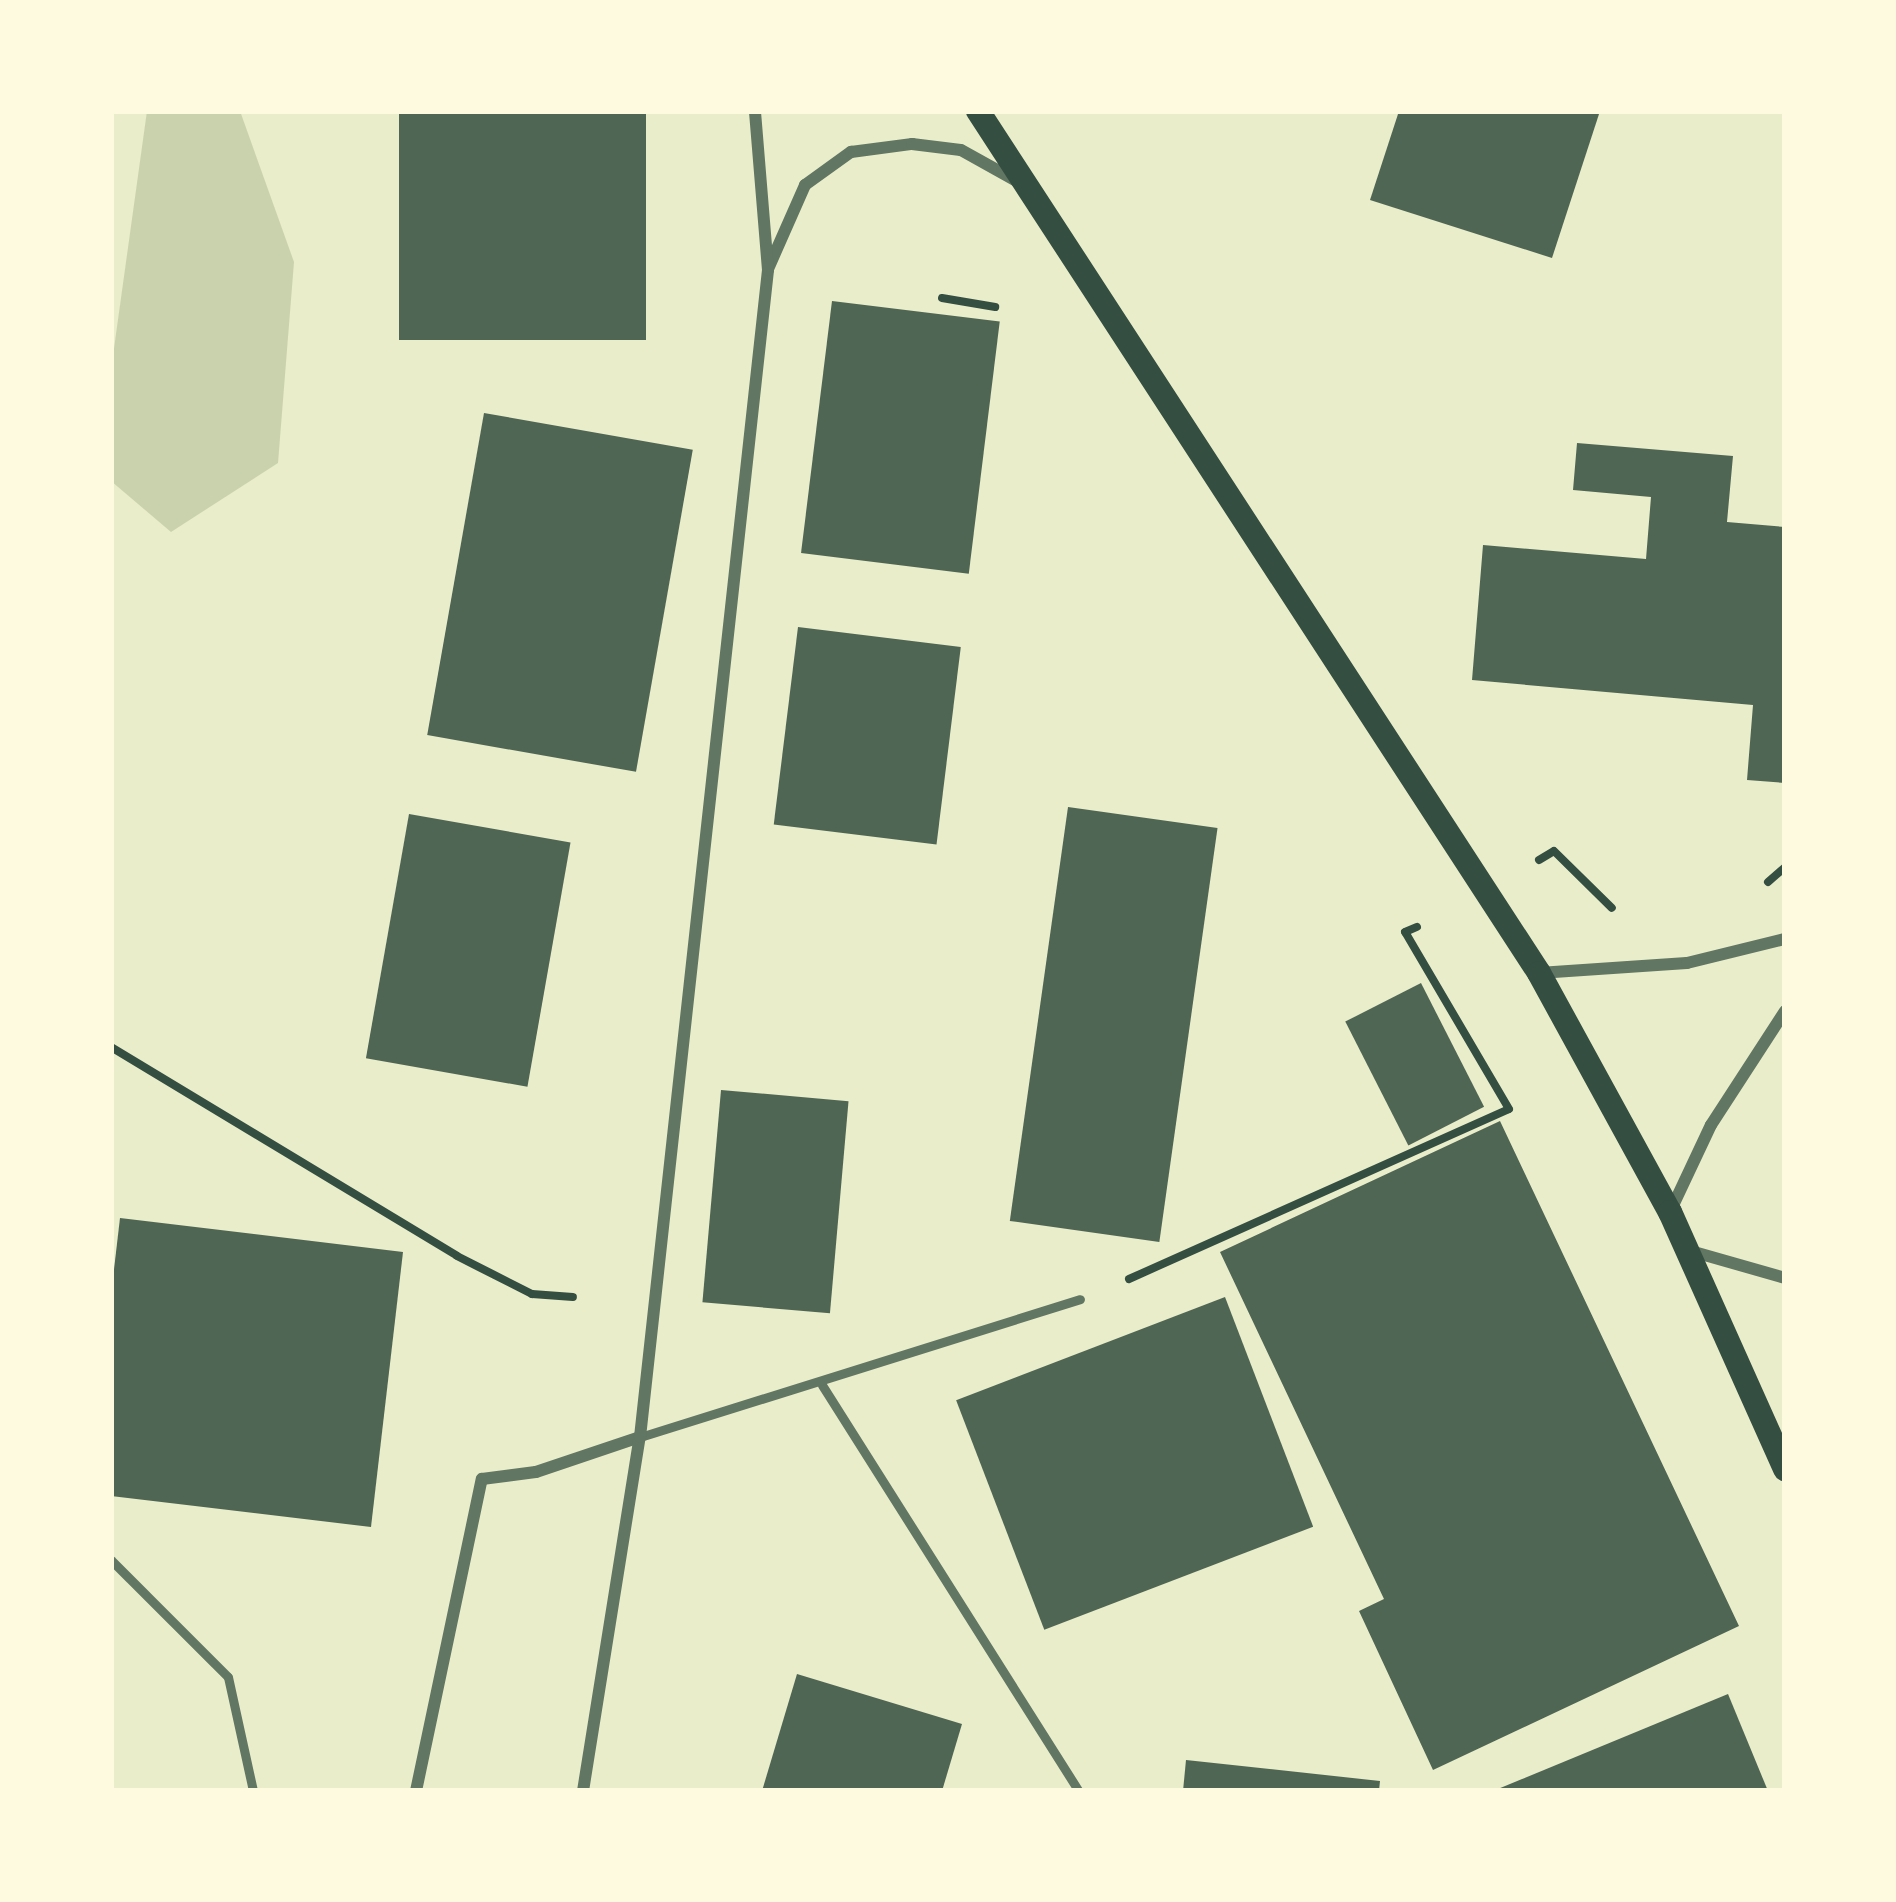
<!DOCTYPE html>
<style>
body{margin:0}
#map{position:relative;width:1896px;height:1902px;overflow:hidden;background:#e9edc9;font-family:Ubuntu,sans-serif}
div>[style]{position:absolute}
[style*='--x']{left:calc(var(--x)*1px);top:calc(var(--y)*1px);width:calc(var(--w)*1px);rotate:calc(var(--a)*1deg)}
.green>*{inset:0;background:#cad2ad}
.building>*{inset:0;background:#4f6655;transform-origin:0 0}
.path>*{height:8px;margin:-4px;padding:0 4px;transform-origin:4px;border-radius:4px;background:#344e41}
.service>*{height:9px;margin:-4.5px;padding:0 4.5px;transform-origin:4.5px;border-radius:4.5px;background:#617663}
.minor>*{height:12px;margin:-6px;padding:0 6px;transform-origin:6px;border-radius:6px;background:#617663}
.secondary>*{height:24px;margin:-12px;padding:0 12px;transform-origin:12px;border-radius:12px;background:#344e41}
span{translate:-50% -50%;white-space:nowrap;text-align:center;line-height:1.15;-webkit-text-stroke:12px #fefae0;paint-order:stroke}
.frame{position:absolute;inset:0;border:114px solid #fefae0;pointer-events:none}
</style>
<div id="map">
<div class="green">
<div style="clip-path:polygon(147px 111px,240px 111px,294px 262px,278px 463px,171px 532px,111px 481px,111px 370px)"></div>
</div>
<div class="building">
<div style="left:399px;top:111px;width:247px;height:229px"></div>
<div style="clip-path:polygon(1399px 111px,1600px 111px,1552px 258px,1370px 200px)"></div>
<div style="left:832px;top:301px;width:169px;height:254px;rotate:7deg"></div>
<div style="left:484px;top:413px;width:212px;height:327px;rotate:10deg"></div>
<div style="clip-path:polygon(1577px 443px,1733px 456px,1727px 522px,1785px 527px,1785px 783px,1747px 780px,1753px 705px,1472px 680px,1483px 545px,1646px 559px,1651px 497px,1573px 490px)"></div>
<div style="left:798px;top:627px;width:164px;height:199px;rotate:7deg"></div>
<div style="left:1068px;top:807px;width:151px;height:418px;rotate:8deg"></div>
<div style="left:409px;top:814px;width:164px;height:248px;rotate:10deg"></div>
<div style="left:1421px;top:983px;width:139px;height:85px;rotate:63deg"></div>
<div style="left:721px;top:1090px;width:128px;height:213px;rotate:5deg"></div>
<div style="clip-path:polygon(1500px 1121px,1739px 1626px,1433px 1770px,1359px 1611px,1384px 1599px,1220px 1252px)"></div>
<div style="clip-path:polygon(120px 1218px,403px 1252px,371px 1527px,111px 1496px,111px 1295px)"></div>
<div style="left:1225px;top:1297px;width:246px;height:288px;rotate:69deg"></div>
<div style="clip-path:polygon(797px 1674px,962px 1724px,942px 1791px,762px 1791px)"></div>
<div style="clip-path:polygon(1728px 1694px,1768px 1791px,1493px 1791px)"></div>
<div style="clip-path:polygon(1186px 1760px,1380px 1781px,1379px 1791px,1183px 1791px)"></div>
</div>
<div class="path">
<div style="--x:942;--y:298;--w:54;--a:9.6"></div>
<div style="--x:1539;--y:860;--w:17;--a:-31"></div>
<div style="--x:1554;--y:851;--w:81;--a:44.5"></div>
<div style="--x:1768;--y:882;--w:23;--a:-41"></div>
<div style="--x:111;--y:1047;--w:404;--a:31.1"></div>
<div style="--x:457;--y:1256;--w:84;--a:26.9"></div>
<div style="--x:532;--y:1294;--w:41;--a:4.2"></div>
<div style="--x:1129;--y:1279;--w:416;--a:-24.1"></div>
<div style="--x:1509;--y:1109;--w:205;--a:-120.4"></div>
<div style="--x:1405;--y:932;--w:13;--a:-23"></div>
</div>
<div class="service">
<div style="--x:822;--y:1385;--w:479;--a:57.7"></div>
<div style="--x:640;--y:1437;--w:461;--a:-17.4"></div>
<div style="--x:111;--y:1560;--w:165;--a:45"></div>
<div style="--x:228;--y:1677;--w:117;--a:77.6"></div>
</div>
<div class="minor">
<div style="--x:768;--y:269;--w:92;--a:-66.2"></div>
<div style="--x:805;--y:185;--w:57;--a:-35.7"></div>
<div style="--x:851;--y:152;--w:62;--a:-7.5"></div>
<div style="--x:912;--y:144;--w:49;--a:7"></div>
<div style="--x:961;--y:150;--w:62;--a:29.1"></div>
<div style="--x:1539;--y:973;--w:148;--a:-3.9"></div>
<div style="--x:1687;--y:963;--w:101;--a:-13.8"></div>
<div style="--x:1670;--y:1212;--w:96;--a:-64.8"></div>
<div style="--x:1711;--y:1125;--w:136;--a:-57"></div>
<div style="--x:1687;--y:1250;--w:102;--a:15.9"></div>
<div style="--x:416;--y:1791;--w:319;--a:-78.1"></div>
<div style="--x:482;--y:1479;--w:54;--a:-7.4"></div>
<div style="--x:536;--y:1472;--w:110;--a:-18.6"></div>
<div style="--x:583;--y:1791;--w:359;--a:-80.9"></div>
<div style="--x:640;--y:1437;--w:1174;--a:-83.74"></div>
<div style="--x:768;--y:270;--w:160;--a:-94.7"></div>
</div>
<div class="secondary">
<div style="--x:978;--y:111;--w:1028;--a:56.94"></div>
<div style="--x:1539;--y:973;--w:273;--a:61.3"></div>
<div style="--x:1670;--y:1212;--w:282;--a:65.9"></div>
</div>
<div class="frame"></div>
</div>
